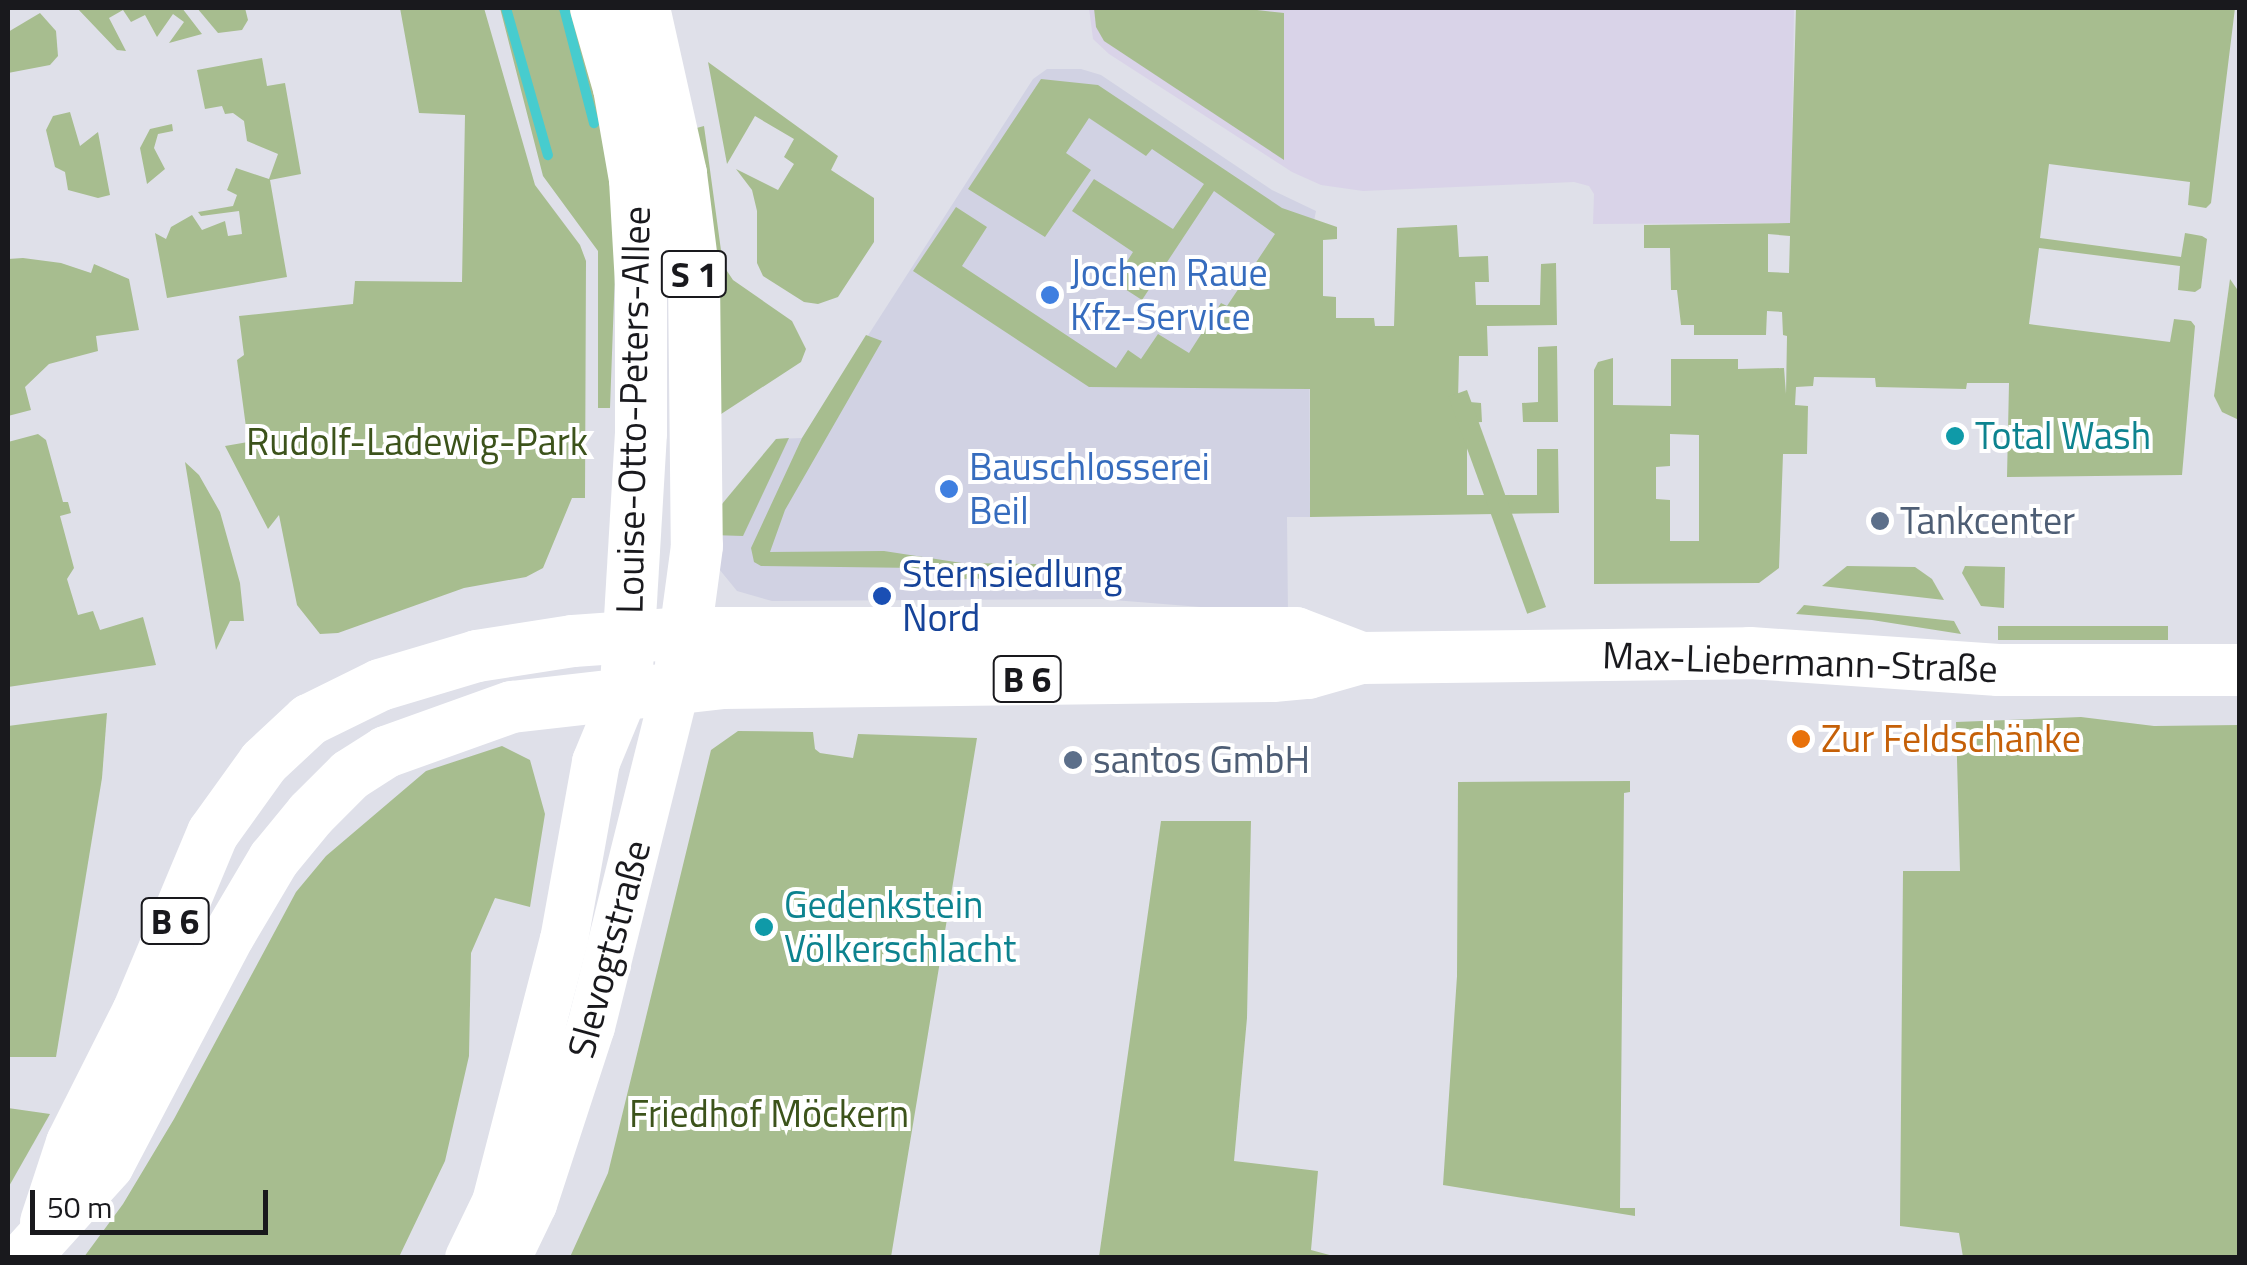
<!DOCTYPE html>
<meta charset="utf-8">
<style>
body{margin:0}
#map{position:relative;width:2247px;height:1265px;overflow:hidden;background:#dfe0e9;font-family:"Titillium Web",sans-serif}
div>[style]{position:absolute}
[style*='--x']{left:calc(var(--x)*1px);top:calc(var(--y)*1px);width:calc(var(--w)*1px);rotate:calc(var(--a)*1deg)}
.built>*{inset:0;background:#d1d2e3}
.industrial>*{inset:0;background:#d9d3e8}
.green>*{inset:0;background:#a7bd8f;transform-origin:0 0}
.stream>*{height:10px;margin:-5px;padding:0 5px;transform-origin:5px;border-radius:5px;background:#47ccce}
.secondary>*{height:48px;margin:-24px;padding:0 24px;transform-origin:24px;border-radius:24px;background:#fff}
.primary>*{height:52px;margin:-26px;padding:0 26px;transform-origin:26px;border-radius:26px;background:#fff}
.dots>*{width:28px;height:28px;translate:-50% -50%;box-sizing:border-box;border:5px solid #fff;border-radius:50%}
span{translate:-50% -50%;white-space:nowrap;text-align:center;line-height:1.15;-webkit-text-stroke:8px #fff;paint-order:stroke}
.shield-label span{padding:2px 8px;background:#fff;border:2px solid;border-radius:8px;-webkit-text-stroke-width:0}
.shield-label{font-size:35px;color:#19191d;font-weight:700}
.shop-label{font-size:38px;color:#366cbe}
.left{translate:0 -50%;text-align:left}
.street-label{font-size:38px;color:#19191d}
.culture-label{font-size:38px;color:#0d838f}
.park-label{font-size:38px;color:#3c531b}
.service-label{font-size:38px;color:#4e5e75}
.transit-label{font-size:38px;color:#164399}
.food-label{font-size:38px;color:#c56008}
.frame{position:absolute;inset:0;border:10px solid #19191d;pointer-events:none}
.scale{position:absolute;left:30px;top:1190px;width:238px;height:45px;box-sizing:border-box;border:5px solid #19191d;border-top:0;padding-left:12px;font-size:30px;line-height:35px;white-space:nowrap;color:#19191d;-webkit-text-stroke:8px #fff;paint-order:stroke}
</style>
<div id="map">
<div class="built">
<div style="clip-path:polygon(1047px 69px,1081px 69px,1101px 75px,1272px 190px,1316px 211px,1309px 246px,1310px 517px,1287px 517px,1288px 614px,1101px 599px,772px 601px,737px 591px,715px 564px,712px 535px,776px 439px,802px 438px,1033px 79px)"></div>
</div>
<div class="industrial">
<div style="clip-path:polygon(1089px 8px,1794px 8px,1791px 223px,1593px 224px,1594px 194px,1589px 186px,1574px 182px,1363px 191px,1321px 185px,1292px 172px,1109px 54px,1093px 39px)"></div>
</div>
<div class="green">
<div style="clip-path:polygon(77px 8px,182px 8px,202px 34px,169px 43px,184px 22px,173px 14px,157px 37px,145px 15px,131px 22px,123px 10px,109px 18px,126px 51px,117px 50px)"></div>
<div style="clip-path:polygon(197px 8px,245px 8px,248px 20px,242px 30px,218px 33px)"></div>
<div style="clip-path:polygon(400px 8px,484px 8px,535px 185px,580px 245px,586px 261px,585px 498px,572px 498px,543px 568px,526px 577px,464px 588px,338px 633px,320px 634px,297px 605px,279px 515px,268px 529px,225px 446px,248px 442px,237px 360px,244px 355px,239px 316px,353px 304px,355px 281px,462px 282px,465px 115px,419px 113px)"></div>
<div style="clip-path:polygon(500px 8px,576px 8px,582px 23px,617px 217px,610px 408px,598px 408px,598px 251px,543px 176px)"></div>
<div style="clip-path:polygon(1094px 8px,1240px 8px,1284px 13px,1284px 160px,1104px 41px,1096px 27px)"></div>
<div style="clip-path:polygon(evenodd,1796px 8px,2235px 8px,2211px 203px,2206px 208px,2188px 205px,2190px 182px,2049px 164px,2040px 238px,2181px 257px,2185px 233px,2202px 236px,2207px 239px,2201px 288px,2195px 292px,2178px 290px,2180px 266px,2039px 248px,2029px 324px,2170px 342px,2174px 319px,2191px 321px,2195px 326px,2182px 475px,2007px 477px,2009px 383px,1967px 383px,1966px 389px,1876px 387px,1875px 378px,1814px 377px,1813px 386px,1796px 387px,1795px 405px,1808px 406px,1807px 454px,1783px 454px,1779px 568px,1759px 583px,1594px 584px,1594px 370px,1598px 362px,1613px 358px,1613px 405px,1671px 406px,1671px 359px,1738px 359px,1738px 369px,1784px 368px,1786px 394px,1787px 336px,1783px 335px,1782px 312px,1767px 311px,1766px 335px,1694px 335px,1694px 325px,1681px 325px,1677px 290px,1671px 290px,1670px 248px,1644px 248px,1644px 225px,1790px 223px,1796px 8px,1768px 234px,1790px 236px,1789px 273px,1768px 272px,1768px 234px,1796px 8px,1670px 434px,1699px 435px,1699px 541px,1670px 541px,1670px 500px,1656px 499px,1656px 467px,1670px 466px,1670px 434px)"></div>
<div style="clip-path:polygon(40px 13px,56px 31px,58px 56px,50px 65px,8px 73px,8px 32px)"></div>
<div style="clip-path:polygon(262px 58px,267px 86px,285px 83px,301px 174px,270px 180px,287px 277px,167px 298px,155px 233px,166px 239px,171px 227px,192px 215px,202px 230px,225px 221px,228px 236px,242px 234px,239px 211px,201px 216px,198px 212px,233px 206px,237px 195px,227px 190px,236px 168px,269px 179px,278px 154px,247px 141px,244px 121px,233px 113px,225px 114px,222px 106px,205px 109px,197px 70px)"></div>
<div style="clip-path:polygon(708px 62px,838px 156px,831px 170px,874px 198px,874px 242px,838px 297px,818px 304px,804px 302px,763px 276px,757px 263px,757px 211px,752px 190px,736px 169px,778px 190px,794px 164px,784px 157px,794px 139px,755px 116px,727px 164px)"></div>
<div style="clip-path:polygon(1041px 79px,1098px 85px,1282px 208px,1337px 227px,1337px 239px,1323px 240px,1323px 296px,1336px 297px,1336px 318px,1374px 318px,1375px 326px,1394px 326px,1397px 228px,1457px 225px,1459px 257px,1488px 256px,1489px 282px,1475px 282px,1476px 305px,1540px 305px,1541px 264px,1556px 263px,1557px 325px,1487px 326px,1488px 356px,1459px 356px,1458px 401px,1481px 403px,1482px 422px,1467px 423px,1467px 495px,1537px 495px,1537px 449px,1558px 449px,1559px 513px,1310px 517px,1310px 389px,1089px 387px,913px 271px,956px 207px,987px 227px,962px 266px,1116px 368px,1128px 350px,1141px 359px,1158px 334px,1189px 353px,1221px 303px,1227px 306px,1275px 234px,1214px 191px,1142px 300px,1114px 282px,1133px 252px,1072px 211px,1094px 179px,1173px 229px,1204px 184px,1152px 149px,1146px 156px,1089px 118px,1066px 153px,1091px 170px,1045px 237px,968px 189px)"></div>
<div style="clip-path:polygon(70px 112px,80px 146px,98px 132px,110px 195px,98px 198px,68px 190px,65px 172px,55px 167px,46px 130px,53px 116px)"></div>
<div style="clip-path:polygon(172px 124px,173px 131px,158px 134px,154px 148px,165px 169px,147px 184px,140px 148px,150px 129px)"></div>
<div style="clip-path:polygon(704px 126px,723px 265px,733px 280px,792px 321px,806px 349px,801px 362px,715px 418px,689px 130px)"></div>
<div style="clip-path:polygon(23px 258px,61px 263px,91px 273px,94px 264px,129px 279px,139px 330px,96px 336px,98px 351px,49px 364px,25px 387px,31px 410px,8px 416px,8px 259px)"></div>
<div style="clip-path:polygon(2230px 279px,2239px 292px,2239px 420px,2222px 412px,2214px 396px)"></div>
<div style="clip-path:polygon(866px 335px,882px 341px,785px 510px,770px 552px,884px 551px,962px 563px,1036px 564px,1038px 578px,960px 579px,918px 568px,761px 566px,754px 562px,751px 548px,802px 438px)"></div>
<div style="clip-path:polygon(1557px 346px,1558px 422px,1523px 422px,1522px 403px,1538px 402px,1538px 347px)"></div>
<div style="clip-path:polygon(38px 434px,46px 440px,63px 502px,68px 502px,71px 513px,60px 516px,74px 568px,67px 579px,78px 615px,93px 611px,100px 630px,143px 617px,156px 665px,8px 687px,8px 442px)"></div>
<div style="clip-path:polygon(789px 438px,743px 536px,712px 535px,712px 516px,776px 439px)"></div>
<div style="clip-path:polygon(185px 462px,199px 475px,220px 512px,240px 583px,244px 621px,230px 621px,216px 650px)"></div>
<div style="clip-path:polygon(1847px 566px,1915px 567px,1932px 579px,1944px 600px,1822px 586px)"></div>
<div style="clip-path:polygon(1965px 566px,2005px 567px,2004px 608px,1981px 606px,1962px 573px)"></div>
<div style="clip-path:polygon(1804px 605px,1954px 621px,1961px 634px,1872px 620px,1796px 614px)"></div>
<div style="left:1546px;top:607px;width:20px;height:231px;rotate:160deg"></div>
<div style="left:1998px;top:626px;width:170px;height:14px"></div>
<div style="clip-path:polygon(107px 713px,102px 778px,56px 1057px,8px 1057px,8px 726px)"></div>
<div style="clip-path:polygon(2081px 717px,2154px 726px,2239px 725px,2239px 1257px,1963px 1257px,1959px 1233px,1900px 1226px,1903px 871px,1960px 871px,1956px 722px)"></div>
<div style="clip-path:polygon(738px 731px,813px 732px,815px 749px,820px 753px,853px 758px,858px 734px,977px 738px,891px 1257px,570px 1257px,608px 1173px,711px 750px)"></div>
<div style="clip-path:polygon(502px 746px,530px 760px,545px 814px,530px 907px,495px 898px,471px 953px,469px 1056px,445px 1161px,399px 1257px,84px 1257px,123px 1204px,174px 1119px,296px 892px,326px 856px,426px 771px)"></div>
<div style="clip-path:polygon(1630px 781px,1630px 792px,1624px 793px,1620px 1208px,1635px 1208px,1635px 1216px,1443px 1185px,1457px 976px,1458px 782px)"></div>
<div style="clip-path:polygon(1161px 821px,1251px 821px,1247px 1018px,1234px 1161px,1318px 1171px,1311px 1250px,1337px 1257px,1099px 1257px)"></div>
<div style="clip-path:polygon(8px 1108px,50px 1114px,8px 1188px)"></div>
</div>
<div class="stream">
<div style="--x:506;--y:8;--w:153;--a:74.1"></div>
<div style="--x:564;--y:8;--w:119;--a:75.4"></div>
</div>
<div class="secondary">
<div style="--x:469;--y:1258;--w:62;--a:-64.3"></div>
<div style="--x:496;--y:1202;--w:271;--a:-75.5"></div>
<div style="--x:564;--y:940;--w:181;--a:-79.8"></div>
<div style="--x:596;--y:762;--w:76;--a:-67.5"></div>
<div style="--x:507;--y:1258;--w:60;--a:-64.3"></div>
<div style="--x:533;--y:1204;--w:186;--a:-71.9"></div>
<div style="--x:591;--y:1027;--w:350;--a:-76"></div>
</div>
<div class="primary">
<div style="--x:596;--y:8;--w:83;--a:74"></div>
<div style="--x:619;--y:88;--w:93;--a:80.1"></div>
<div style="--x:635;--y:180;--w:104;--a:86.7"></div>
<div style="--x:641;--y:284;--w:149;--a:90"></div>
<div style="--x:641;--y:433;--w:238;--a:93.4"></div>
<div style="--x:644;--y:8;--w:170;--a:77.4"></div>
<div style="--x:681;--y:174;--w:104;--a:82.8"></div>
<div style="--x:694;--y:277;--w:269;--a:89.4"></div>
<div style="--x:697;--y:546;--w:120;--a:97.7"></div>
<div style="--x:46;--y:1222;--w:83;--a:-71.8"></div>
<div style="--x:72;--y:1143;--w:147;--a:-63.3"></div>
<div style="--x:138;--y:1012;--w:194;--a:-67.3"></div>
<div style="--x:213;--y:833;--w:87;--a:-54.3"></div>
<div style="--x:264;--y:762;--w:62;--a:-43"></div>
<div style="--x:309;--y:720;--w:79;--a:-26.2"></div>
<div style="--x:380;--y:685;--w:101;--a:-16.6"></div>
<div style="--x:477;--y:656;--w:97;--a:-8.9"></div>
<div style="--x:573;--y:641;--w:114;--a:-4"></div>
<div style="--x:687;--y:633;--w:609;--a:0"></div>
<div style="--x:1296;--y:633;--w:70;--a:21"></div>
<div style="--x:24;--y:1258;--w:125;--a:-47.9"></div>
<div style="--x:108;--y:1165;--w:260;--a:-62.3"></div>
<div style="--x:229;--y:935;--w:88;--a:-59.4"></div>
<div style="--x:274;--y:859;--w:58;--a:-50.6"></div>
<div style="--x:311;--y:814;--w:55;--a:-45"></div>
<div style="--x:350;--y:775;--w:43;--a:-32.6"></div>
<div style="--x:386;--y:752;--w:134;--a:-19.7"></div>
<div style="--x:512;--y:707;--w:211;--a:-6.5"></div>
<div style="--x:722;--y:683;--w:551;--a:-0.73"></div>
<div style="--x:1273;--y:676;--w:35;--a:-5"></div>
<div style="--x:1308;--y:673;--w:55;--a:-15.8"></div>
<div style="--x:1361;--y:658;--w:389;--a:-0.7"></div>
<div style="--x:1750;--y:653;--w:249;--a:3.9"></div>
<div style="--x:1998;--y:670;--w:242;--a:0"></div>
</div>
<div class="dots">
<div style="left:1050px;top:295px;background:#3f7fe0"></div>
<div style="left:1955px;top:436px;background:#0f9aa8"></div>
<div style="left:949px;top:489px;background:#3f7fe0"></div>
<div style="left:1880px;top:521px;background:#5c6f8a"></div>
<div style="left:882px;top:596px;background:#1a4fb4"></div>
<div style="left:1801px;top:739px;background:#e8710a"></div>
<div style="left:1073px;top:760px;background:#5c6f8a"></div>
<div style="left:764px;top:927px;background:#0f9aa8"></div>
</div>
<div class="shield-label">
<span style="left:694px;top:274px">S 1</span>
<span style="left:1027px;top:679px">B 6</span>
<span style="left:175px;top:921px">B 6</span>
</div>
<div class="shop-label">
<span class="left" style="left:1070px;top:295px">Jochen Raue<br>Kfz-Service</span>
<span class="left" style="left:969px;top:489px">Bauschlosserei<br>Beil</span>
</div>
<div class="street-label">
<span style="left:633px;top:410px;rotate:-89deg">Louise-Otto-Peters-Allee</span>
<span style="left:1800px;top:662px;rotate:2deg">Max-Liebermann-Straße</span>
<span style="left:609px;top:949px;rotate:-75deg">Slevogtstraße</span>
</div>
<div class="culture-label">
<span class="left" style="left:1975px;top:436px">Total Wash</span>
<span class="left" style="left:784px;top:927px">Gedenkstein<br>Völkerschlacht</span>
</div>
<div class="park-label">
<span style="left:417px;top:442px">Rudolf-Ladewig-Park</span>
<span style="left:769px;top:1114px">Friedhof Möckern</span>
</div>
<div class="service-label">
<span class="left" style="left:1900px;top:521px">Tankcenter</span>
<span class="left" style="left:1093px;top:760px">santos GmbH</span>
</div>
<div class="transit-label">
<span class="left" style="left:902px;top:596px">Sternsiedlung<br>Nord</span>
</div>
<div class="food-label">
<span class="left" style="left:1821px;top:739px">Zur Feldschänke</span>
</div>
<div class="frame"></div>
<div class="scale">50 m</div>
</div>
